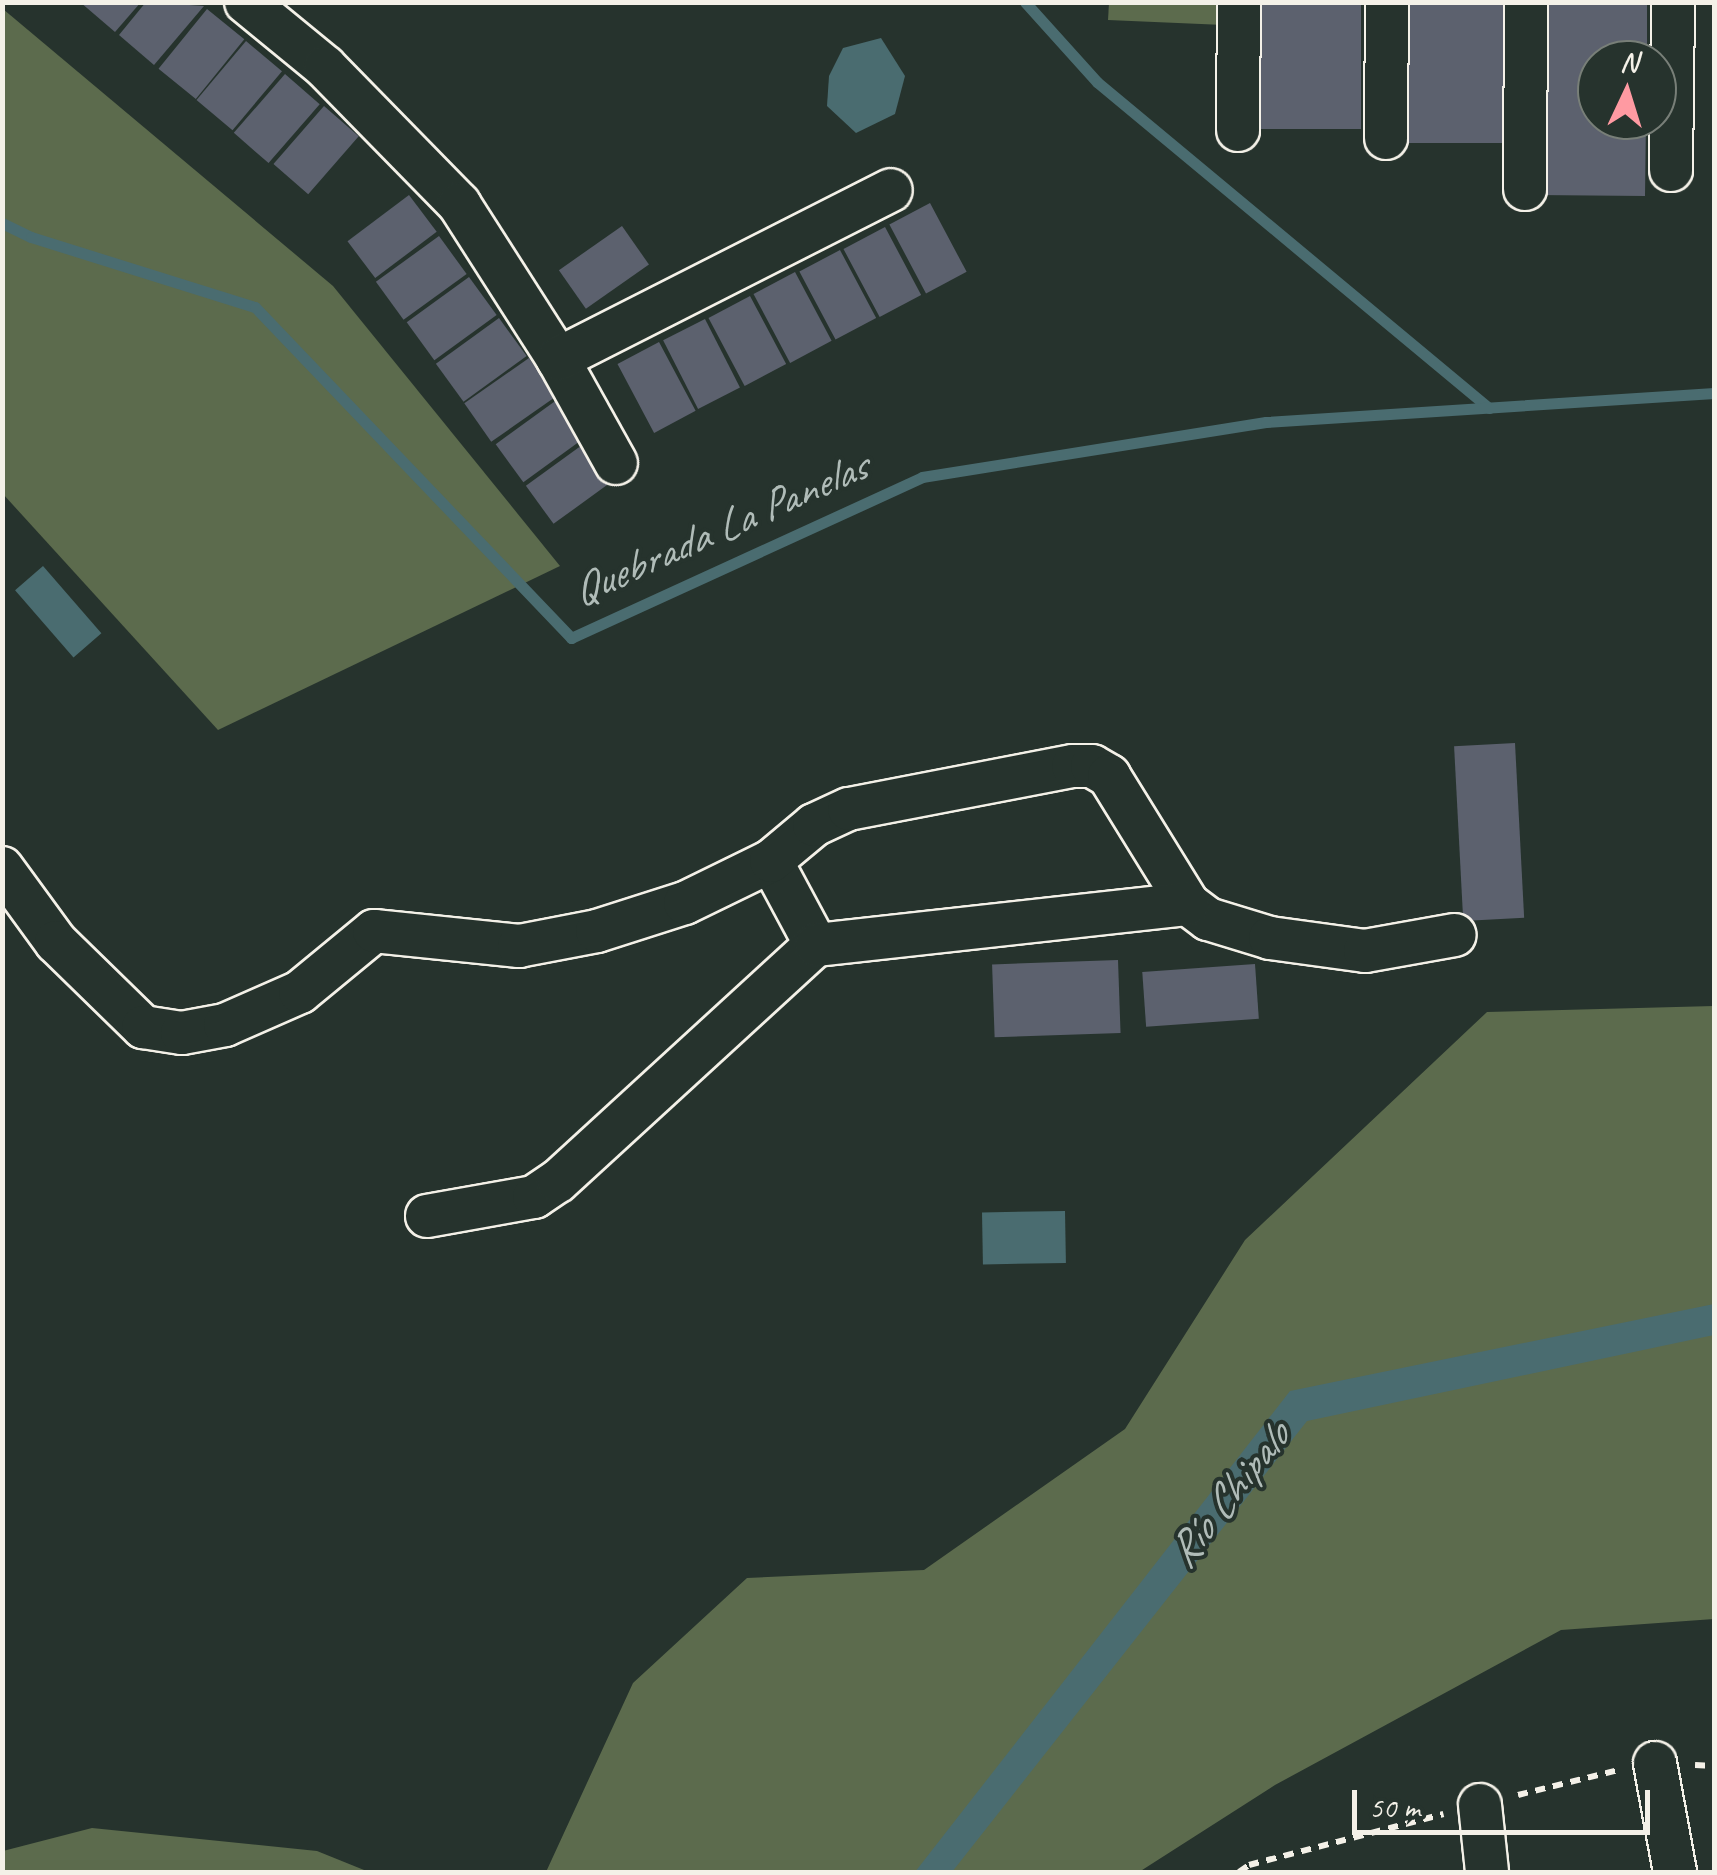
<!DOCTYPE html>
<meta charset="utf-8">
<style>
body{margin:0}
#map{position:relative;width:1717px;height:1875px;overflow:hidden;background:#26332d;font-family:Caveat,sans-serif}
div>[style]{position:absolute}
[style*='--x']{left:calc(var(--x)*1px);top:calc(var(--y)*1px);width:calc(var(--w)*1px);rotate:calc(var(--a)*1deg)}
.green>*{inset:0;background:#5c6b4d}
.water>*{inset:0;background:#4a6c70;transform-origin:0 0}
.stream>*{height:11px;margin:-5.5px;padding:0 5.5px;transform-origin:5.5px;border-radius:5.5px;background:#4a6c70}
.building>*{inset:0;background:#5c616e;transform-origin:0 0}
.path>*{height:6px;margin-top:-3px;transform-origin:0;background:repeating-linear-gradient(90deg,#f4f1e8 0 10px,transparent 0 18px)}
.roads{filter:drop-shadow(2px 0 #f4f1e8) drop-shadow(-2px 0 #f4f1e8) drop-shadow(0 2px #f4f1e8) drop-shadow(0 -2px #f4f1e8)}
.minor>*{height:42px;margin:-21px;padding:0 21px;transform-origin:21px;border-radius:21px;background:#26332d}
span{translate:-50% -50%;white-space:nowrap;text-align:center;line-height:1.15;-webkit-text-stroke:8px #26332d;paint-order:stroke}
.water-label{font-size:45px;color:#b0bcb8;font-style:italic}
.frame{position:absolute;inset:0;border:5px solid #f4f1e8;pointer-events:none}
.north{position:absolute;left:1577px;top:40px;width:100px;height:100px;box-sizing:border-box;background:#26332d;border:2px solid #787f78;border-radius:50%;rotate:4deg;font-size:28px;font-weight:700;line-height:40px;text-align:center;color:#f4f1e8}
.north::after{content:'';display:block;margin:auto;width:35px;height:45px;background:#ff9aa2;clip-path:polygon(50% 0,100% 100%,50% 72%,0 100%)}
.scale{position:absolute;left:1352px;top:1790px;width:298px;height:45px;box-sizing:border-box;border:5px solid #f4f1e8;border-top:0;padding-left:12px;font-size:30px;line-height:35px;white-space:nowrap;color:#f4f1e8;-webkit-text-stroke:8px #26332d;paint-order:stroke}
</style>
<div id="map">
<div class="green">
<div style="clip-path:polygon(1109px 3px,1225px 3px,1224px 25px,1108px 20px)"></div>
<div style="clip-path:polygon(3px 9px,333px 286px,560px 566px,218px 730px,3px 494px)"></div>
<div style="clip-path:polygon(1714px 1006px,1714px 1619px,1561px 1630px,1275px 1785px,1139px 1872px,546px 1872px,633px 1683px,747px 1578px,924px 1570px,1125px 1429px,1245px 1240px,1487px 1012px)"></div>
<div style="clip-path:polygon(92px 1828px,317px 1851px,369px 1872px,3px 1872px,3px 1851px)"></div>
</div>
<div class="water">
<div style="clip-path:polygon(881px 38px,905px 76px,895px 114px,856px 133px,827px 106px,829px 76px,843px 48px)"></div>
<div style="left:43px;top:566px;width:89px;height:37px;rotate:49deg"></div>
<div style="left:1065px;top:1211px;width:52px;height:83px;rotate:89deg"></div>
<div style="clip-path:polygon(1714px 1304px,1714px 1335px,1307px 1421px,952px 1872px,915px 1872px,1290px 1391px)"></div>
</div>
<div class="stream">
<div style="--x:1025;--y:2;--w:108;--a:48"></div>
<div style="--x:1097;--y:82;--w:510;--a:39.75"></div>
<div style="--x:2;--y:223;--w:32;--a:26"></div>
<div style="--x:31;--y:237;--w:235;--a:17.4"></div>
<div style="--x:255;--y:307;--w:458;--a:46.3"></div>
<div style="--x:571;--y:638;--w:386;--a:-24.6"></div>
<div style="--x:922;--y:477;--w:348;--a:-9.1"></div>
<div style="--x:1266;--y:422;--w:449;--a:-3.7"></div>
</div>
<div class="building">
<div style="clip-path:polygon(80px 2px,141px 2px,115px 32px)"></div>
<div style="clip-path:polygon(146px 2px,204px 6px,154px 65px,119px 35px)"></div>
<div style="left:1251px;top:2px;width:110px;height:127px"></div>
<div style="left:1400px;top:2px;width:111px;height:141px"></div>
<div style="clip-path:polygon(1536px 2px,1647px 2px,1647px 60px,1597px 60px,1597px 120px,1646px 120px,1645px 196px,1535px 195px)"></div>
<div style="left:207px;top:9px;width:48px;height:77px;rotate:39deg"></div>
<div style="left:246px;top:41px;width:47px;height:77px;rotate:40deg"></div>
<div style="left:285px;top:74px;width:46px;height:78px;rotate:41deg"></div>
<div style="left:324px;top:106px;width:46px;height:77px;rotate:41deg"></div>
<div style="left:409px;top:195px;width:46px;height:77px;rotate:53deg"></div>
<div style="left:930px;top:203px;width:78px;height:46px;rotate:62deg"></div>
<div style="left:622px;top:226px;width:47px;height:77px;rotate:55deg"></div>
<div style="left:885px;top:227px;width:77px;height:47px;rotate:62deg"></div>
<div style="left:439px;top:236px;width:47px;height:78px;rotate:54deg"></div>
<div style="left:840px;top:250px;width:77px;height:46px;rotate:62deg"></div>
<div style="left:795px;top:272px;width:78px;height:47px;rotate:62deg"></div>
<div style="left:469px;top:277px;width:47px;height:77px;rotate:54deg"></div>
<div style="left:750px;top:296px;width:77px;height:47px;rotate:62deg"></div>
<div style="left:499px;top:318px;width:47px;height:78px;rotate:54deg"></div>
<div style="left:705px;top:319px;width:77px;height:47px;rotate:63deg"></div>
<div style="left:659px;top:342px;width:78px;height:47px;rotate:62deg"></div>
<div style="left:529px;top:358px;width:47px;height:79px;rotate:55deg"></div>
<div style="left:558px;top:399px;width:47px;height:77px;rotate:54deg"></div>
<div style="left:589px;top:440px;width:47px;height:78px;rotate:54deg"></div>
<div style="left:1515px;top:743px;width:175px;height:61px;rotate:87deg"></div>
<div style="left:1118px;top:960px;width:73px;height:126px;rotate:88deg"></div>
<div style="left:1255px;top:964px;width:55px;height:113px;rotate:86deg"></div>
</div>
<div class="path">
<div style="--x:1695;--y:1765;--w:19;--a:3"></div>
<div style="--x:1518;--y:1795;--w:103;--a:-14"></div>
<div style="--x:1239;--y:1872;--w:12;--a:-35"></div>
<div style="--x:1249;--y:1865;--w:201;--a:-14.7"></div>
</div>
<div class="roads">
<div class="minor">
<div style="--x:246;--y:2;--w:102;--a:39.4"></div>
<div style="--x:325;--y:67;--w:192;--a:45.6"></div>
<div style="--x:459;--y:204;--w:184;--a:57.4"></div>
<div style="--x:558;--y:359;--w:119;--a:60.9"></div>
<div style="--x:1238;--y:130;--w:128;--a:-89.6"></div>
<div style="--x:1386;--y:138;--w:136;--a:-89.6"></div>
<div style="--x:1671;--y:170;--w:168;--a:-89.3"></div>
<div style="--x:1525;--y:189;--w:187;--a:-89.7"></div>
<div style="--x:558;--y:359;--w:373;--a:-26.9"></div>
<div style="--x:771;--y:861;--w:95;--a:61.8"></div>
<div style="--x:2;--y:868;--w:92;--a:53.9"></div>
<div style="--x:56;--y:942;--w:122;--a:44.3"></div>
<div style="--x:143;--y:1027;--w:39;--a:9"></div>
<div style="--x:182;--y:1033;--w:44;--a:-10.5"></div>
<div style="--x:225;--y:1025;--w:82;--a:-23.7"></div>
<div style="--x:300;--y:992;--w:96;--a:-39.5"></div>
<div style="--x:374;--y:931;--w:146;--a:5.9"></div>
<div style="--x:519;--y:946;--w:79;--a:-10.9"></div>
<div style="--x:597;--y:931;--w:92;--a:-17.7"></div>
<div style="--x:685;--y:903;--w:96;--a:-26"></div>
<div style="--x:771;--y:861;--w:56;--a:-39.9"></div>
<div style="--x:814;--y:825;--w:38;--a:-25"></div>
<div style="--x:849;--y:809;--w:228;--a:-10.9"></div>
<div style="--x:1073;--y:766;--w:19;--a:0"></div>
<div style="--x:1092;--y:766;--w:20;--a:30"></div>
<div style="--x:1109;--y:776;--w:150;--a:58.3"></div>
<div style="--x:1188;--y:904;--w:25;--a:37"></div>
<div style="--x:1208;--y:919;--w:65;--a:17"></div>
<div style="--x:1270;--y:938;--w:96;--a:7.8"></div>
<div style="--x:1365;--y:951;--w:91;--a:-10.1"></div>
<div style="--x:427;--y:1216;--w:109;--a:-10.1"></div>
<div style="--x:534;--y:1197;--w:29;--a:-34"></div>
<div style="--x:558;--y:1181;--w:350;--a:-42.5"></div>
<div style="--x:816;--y:945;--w:374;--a:-6.3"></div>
<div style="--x:1655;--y:1763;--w:111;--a:79.6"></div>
<div style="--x:1480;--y:1805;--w:67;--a:84"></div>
</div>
</div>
<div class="water-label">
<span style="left:719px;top:529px;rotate:-24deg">Quebrada La Panelas</span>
<span style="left:1228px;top:1495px;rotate:-52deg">Río Chipalo</span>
</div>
<div class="frame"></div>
<div class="north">N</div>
<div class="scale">50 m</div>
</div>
